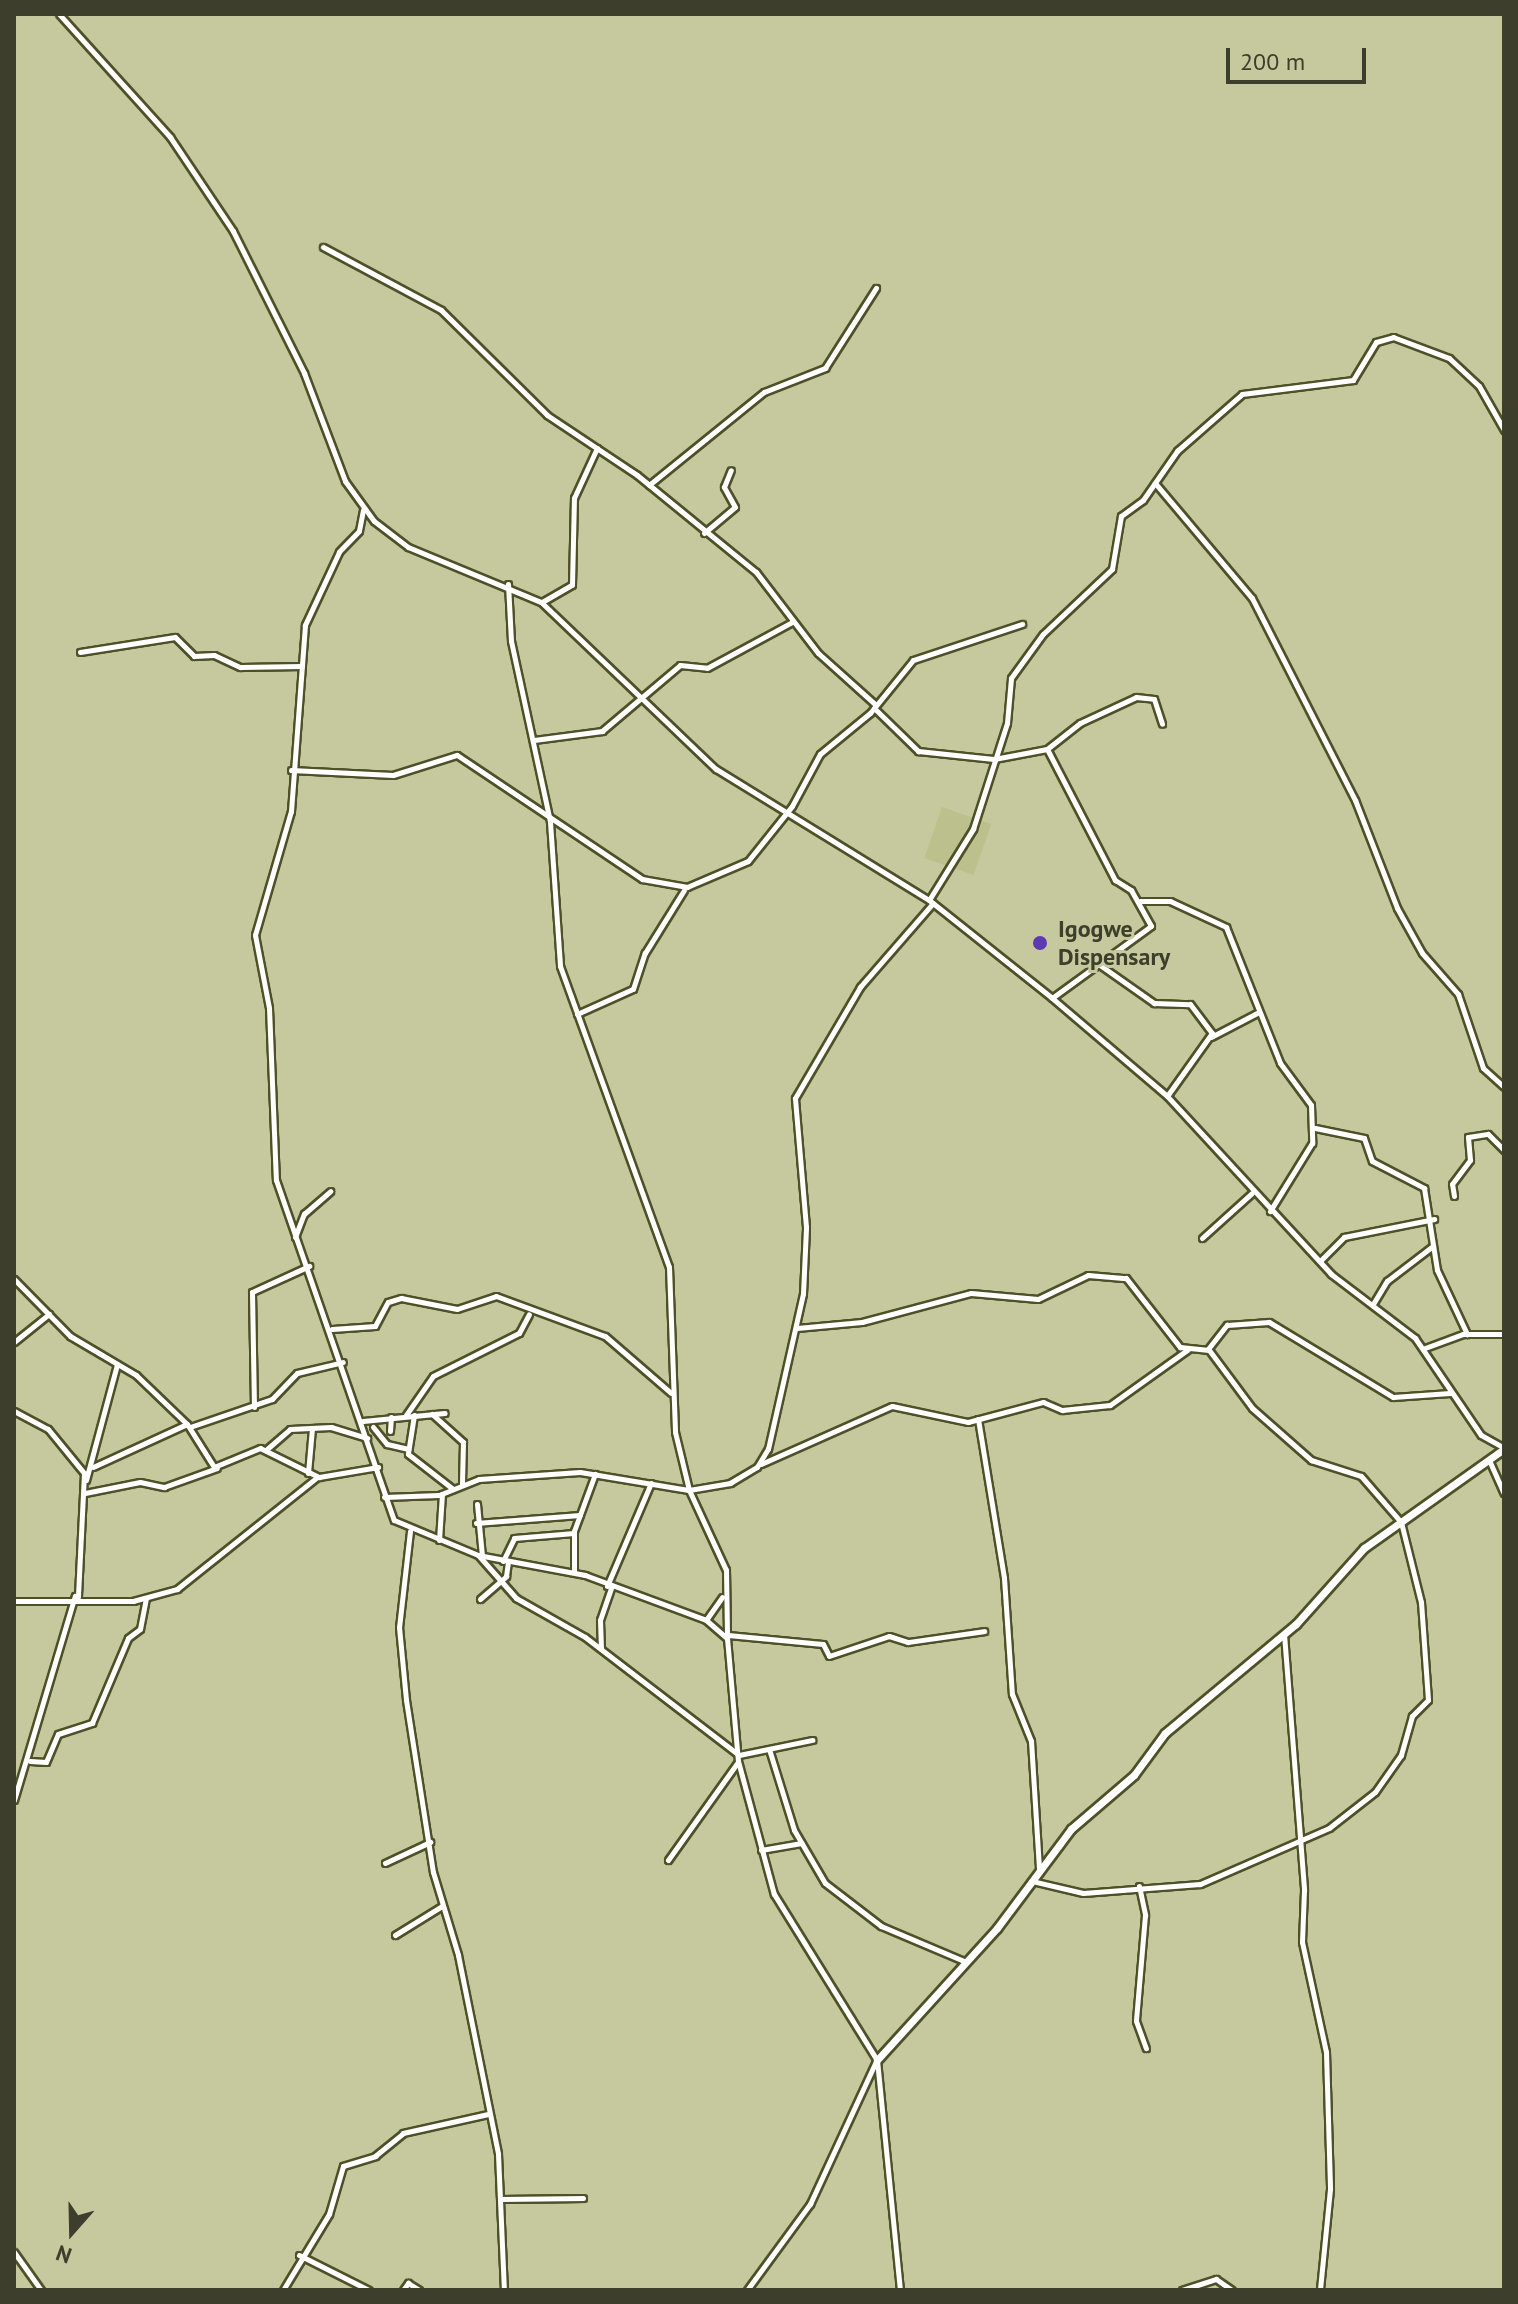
<!DOCTYPE html>
<style>
body{margin:0}
#map{position:relative;width:1518px;height:2304px;overflow:hidden;background:#c6c99d;font-family:"PT Sans",sans-serif}
div>[style]{position:absolute}
[style*='--x']{left:calc(var(--x)*1px);top:calc(var(--y)*1px);width:calc(var(--w)*1px);rotate:calc(var(--a)*1deg)}
.built>*{inset:0;background:#bcc08d;transform-origin:0 0}
.roads{filter:drop-shadow(2px 0 #4e5028) drop-shadow(-2px 0 #4e5028) drop-shadow(0 2px #4e5028) drop-shadow(0 -2px #4e5028)}
.street>*{height:5px;margin:-2.5px;padding:0 2.5px;transform-origin:2.5px;border-radius:2.5px;background:#fff}
.secondary>*{height:7px;margin:-3.5px;padding:0 3.5px;transform-origin:3.5px;border-radius:3.5px;background:#fff}
.dots>*{width:22px;height:22px;translate:-50% -50%;box-sizing:border-box;border:4px solid #c6c99d;border-radius:50%}
span{translate:-50% -50%;white-space:nowrap;text-align:center;line-height:1.15;-webkit-text-stroke:6px #c6c99d;paint-order:stroke}
.poi-label{font-size:24px;color:#3d3e2c;font-weight:700}
.left{translate:0 -50%;text-align:left}
.frame{position:absolute;inset:0;border:16px solid #3d3e2c;pointer-events:none}
.north{position:absolute;left:32px;top:2192px;width:80px;height:80px;-webkit-text-stroke:6px #c6c99d;paint-order:stroke;rotate:200deg;font-size:22px;font-weight:700;line-height:32px;text-align:center;color:#3d3e2c}
.north::after{content:'';display:block;margin:auto;width:28px;height:36px;background:#3d3e2c;clip-path:polygon(50% 0,100% 100%,50% 72%,0 100%)}
.scale{position:absolute;left:1226px;top:48px;width:140px;height:36px;box-sizing:border-box;border:4px solid #3d3e2c;border-top:0;padding-left:10px;font-size:24px;line-height:28px;white-space:nowrap;color:#3d3e2c;-webkit-text-stroke:6px #c6c99d;paint-order:stroke}
</style>
<div id="map">
<div class="built">
<div style="left:942px;top:807px;width:52px;height:54px;rotate:19deg"></div>
</div>
<div class="roads">
<div class="street">
<div style="--x:59;--y:14;--w:166;--a:47.9"></div>
<div style="--x:170;--y:137;--w:113;--a:56.2"></div>
<div style="--x:233;--y:231;--w:159;--a:63.4"></div>
<div style="--x:304;--y:373;--w:116;--a:69.2"></div>
<div style="--x:345;--y:481;--w:49;--a:54.1"></div>
<div style="--x:374;--y:521;--w:43;--a:37.4"></div>
<div style="--x:408;--y:547;--w:144;--a:22.5"></div>
<div style="--x:541;--y:602;--w:242;--a:43.7"></div>
<div style="--x:716;--y:769;--w:250;--a:31.6"></div>
<div style="--x:929;--y:900;--w:157;--a:38.5"></div>
<div style="--x:1052;--y:998;--w:151;--a:40.4"></div>
<div style="--x:1167;--y:1096;--w:242;--a:47.3"></div>
<div style="--x:1331;--y:1274;--w:106;--a:37.3"></div>
<div style="--x:1415;--y:1338;--w:117;--a:55.8"></div>
<div style="--x:1481;--y:1435;--w:26;--a:29"></div>
<div style="--x:323;--y:247;--w:134;--a:28.1"></div>
<div style="--x:441;--y:310;--w:149;--a:44.7"></div>
<div style="--x:547;--y:415;--w:108;--a:33.7"></div>
<div style="--x:637;--y:475;--w:154;--a:39.2"></div>
<div style="--x:756;--y:572;--w:102;--a:52.6"></div>
<div style="--x:818;--y:653;--w:78;--a:41.9"></div>
<div style="--x:1155;--y:483;--w:150;--a:49.9"></div>
<div style="--x:1252;--y:598;--w:227;--a:63"></div>
<div style="--x:1355;--y:800;--w:116;--a:68.7"></div>
<div style="--x:1397;--y:908;--w:51;--a:60.9"></div>
<div style="--x:1422;--y:953;--w:55;--a:48.7"></div>
<div style="--x:1458;--y:994;--w:78;--a:71.3"></div>
<div style="--x:1483;--y:1068;--w:28;--a:42"></div>
<div style="--x:649;--y:485;--w:148;--a:-39"></div>
<div style="--x:764;--y:392;--w:66;--a:-21.5"></div>
<div style="--x:825;--y:368;--w:95;--a:-57.5"></div>
<div style="--x:363;--y:510;--w:21;--a:101"></div>
<div style="--x:359;--y:531;--w:29;--a:134"></div>
<div style="--x:339;--y:552;--w:81;--a:115"></div>
<div style="--x:305;--y:625;--w:187;--a:94.3"></div>
<div style="--x:291;--y:811;--w:129;--a:106.2"></div>
<div style="--x:255;--y:935;--w:74;--a:79.1"></div>
<div style="--x:269;--y:1008;--w:172;--a:87.7"></div>
<div style="--x:276;--y:1180;--w:360;--a:70.9"></div>
<div style="--x:394;--y:1520;--w:91;--a:22.6"></div>
<div style="--x:478;--y:1555;--w:109;--a:10.6"></div>
<div style="--x:585;--y:1575;--w:129;--a:20.4"></div>
<div style="--x:706;--y:1620;--w:28;--a:41"></div>
<div style="--x:727;--y:1638;--w:123;--a:84.9"></div>
<div style="--x:738;--y:1761;--w:138;--a:74.9"></div>
<div style="--x:774;--y:1894;--w:195;--a:58.2"></div>
<div style="--x:877;--y:2060;--w:231;--a:84.3"></div>
<div style="--x:704;--y:533;--w:40;--a:-40"></div>
<div style="--x:735;--y:507;--w:23;--a:-119"></div>
<div style="--x:724;--y:487;--w:18;--a:-68"></div>
<div style="--x:508;--y:584;--w:57;--a:87"></div>
<div style="--x:511;--y:641;--w:185;--a:77.8"></div>
<div style="--x:550;--y:822;--w:144;--a:86"></div>
<div style="--x:560;--y:966;--w:320;--a:70.1"></div>
<div style="--x:669;--y:1267;--w:165;--a:87.9"></div>
<div style="--x:675;--y:1432;--w:60;--a:76.4"></div>
<div style="--x:689;--y:1490;--w:88;--a:65.2"></div>
<div style="--x:726;--y:1570;--w:67;--a:89.1"></div>
<div style="--x:542;--y:602;--w:34;--a:-30"></div>
<div style="--x:572;--y:585;--w:87;--a:-88.7"></div>
<div style="--x:574;--y:498;--w:55;--a:-65.3"></div>
<div style="--x:80;--y:652;--w:96;--a:-9"></div>
<div style="--x:175;--y:637;--w:27;--a:45"></div>
<div style="--x:194;--y:656;--w:20;--a:-3"></div>
<div style="--x:214;--y:655;--w:29;--a:25"></div>
<div style="--x:240;--y:667;--w:62;--a:-0.9"></div>
<div style="--x:874;--y:708;--w:62;--a:44.3"></div>
<div style="--x:918;--y:751;--w:76;--a:6"></div>
<div style="--x:994;--y:759;--w:54;--a:-10.7"></div>
<div style="--x:1047;--y:749;--w:42;--a:-38.2"></div>
<div style="--x:1080;--y:723;--w:62;--a:-24.9"></div>
<div style="--x:1136;--y:697;--w:18;--a:6"></div>
<div style="--x:1154;--y:699;--w:26;--a:72"></div>
<div style="--x:534;--y:740;--w:69;--a:-7.5"></div>
<div style="--x:602;--y:731;--w:102;--a:-40.2"></div>
<div style="--x:680;--y:665;--w:27;--a:6"></div>
<div style="--x:707;--y:668;--w:97;--a:-28.4"></div>
<div style="--x:1047;--y:749;--w:148;--a:62.6"></div>
<div style="--x:1115;--y:880;--w:19;--a:32"></div>
<div style="--x:1131;--y:890;--w:41;--a:60.9"></div>
<div style="--x:1151;--y:926;--w:122;--a:144"></div>
<div style="--x:291;--y:770;--w:102;--a:2.8"></div>
<div style="--x:393;--y:775;--w:67;--a:-17.4"></div>
<div style="--x:457;--y:755;--w:223;--a:33.8"></div>
<div style="--x:642;--y:879;--w:46;--a:10.1"></div>
<div style="--x:687;--y:887;--w:66;--a:-23.1"></div>
<div style="--x:748;--y:861;--w:70;--a:-51.3"></div>
<div style="--x:792;--y:806;--w:59;--a:-61.7"></div>
<div style="--x:820;--y:754;--w:65;--a:-39.4"></div>
<div style="--x:870;--y:713;--w:68;--a:-50.9"></div>
<div style="--x:913;--y:660;--w:115;--a:-18.3"></div>
<div style="--x:929;--y:900;--w:84;--a:-58.2"></div>
<div style="--x:973;--y:829;--w:111;--a:-72.2"></div>
<div style="--x:1007;--y:723;--w:45;--a:-84.9"></div>
<div style="--x:1011;--y:678;--w:54;--a:-54"></div>
<div style="--x:1043;--y:634;--w:95;--a:-43.3"></div>
<div style="--x:1112;--y:569;--w:54;--a:-80.4"></div>
<div style="--x:1121;--y:516;--w:27;--a:-36"></div>
<div style="--x:1143;--y:500;--w:60;--a:-55.2"></div>
<div style="--x:1177;--y:451;--w:86;--a:-41.2"></div>
<div style="--x:1242;--y:394;--w:112;--a:-7.2"></div>
<div style="--x:1353;--y:380;--w:44;--a:-58.8"></div>
<div style="--x:1376;--y:342;--w:18;--a:-16"></div>
<div style="--x:1393;--y:337;--w:60;--a:20.6"></div>
<div style="--x:1449;--y:358;--w:41;--a:43"></div>
<div style="--x:1479;--y:386;--w:51;--a:60.4"></div>
<div style="--x:1140;--y:901;--w:30;--a:0"></div>
<div style="--x:1170;--y:901;--w:62;--a:24.9"></div>
<div style="--x:1226;--y:927;--w:146;--a:68.3"></div>
<div style="--x:1280;--y:1063;--w:52;--a:53.6"></div>
<div style="--x:1311;--y:1105;--w:38;--a:88"></div>
<div style="--x:1312;--y:1143;--w:80;--a:121.7"></div>
<div style="--x:1097;--y:963;--w:70;--a:35.1"></div>
<div style="--x:1154;--y:1003;--w:36;--a:2"></div>
<div style="--x:1190;--y:1004;--w:36;--a:53"></div>
<div style="--x:1212;--y:1033;--w:77;--a:125.5"></div>
<div style="--x:577;--y:1014;--w:61;--a:-24.1"></div>
<div style="--x:633;--y:989;--w:38;--a:-72"></div>
<div style="--x:645;--y:953;--w:74;--a:-58.2"></div>
<div style="--x:1211;--y:1037;--w:54;--a:-27.5"></div>
<div style="--x:1315;--y:1128;--w:50;--a:11.5"></div>
<div style="--x:1364;--y:1138;--w:24;--a:71"></div>
<div style="--x:1372;--y:1161;--w:59;--a:27.4"></div>
<div style="--x:1424;--y:1188;--w:83;--a:81"></div>
<div style="--x:1437;--y:1270;--w:71;--a:64.9"></div>
<div style="--x:1454;--y:1196;--w:12;--a:-99"></div>
<div style="--x:1452;--y:1184;--w:30;--a:-53"></div>
<div style="--x:1470;--y:1160;--w:23;--a:-95"></div>
<div style="--x:1468;--y:1137;--w:20;--a:-9"></div>
<div style="--x:1488;--y:1134;--w:23;--a:45"></div>
<div style="--x:295;--y:1237;--w:25;--a:-69"></div>
<div style="--x:304;--y:1214;--w:35;--a:-41"></div>
<div style="--x:1202;--y:1238;--w:67;--a:-42"></div>
<div style="--x:1320;--y:1261;--w:34;--a:-45"></div>
<div style="--x:1344;--y:1237;--w:92;--a:-11.3"></div>
<div style="--x:14;--y:1279;--w:80;--a:45.5"></div>
<div style="--x:70;--y:1336;--w:77;--a:30.6"></div>
<div style="--x:136;--y:1375;--w:71;--a:43.9"></div>
<div style="--x:187;--y:1424;--w:51;--a:57.9"></div>
<div style="--x:214;--y:1467;--w:50;--a:-22.4"></div>
<div style="--x:260;--y:1448;--w:66;--a:26.2"></div>
<div style="--x:319;--y:1477;--w:60;--a:-9.6"></div>
<div style="--x:1373;--y:1304;--w:27;--a:-59"></div>
<div style="--x:1387;--y:1281;--w:58;--a:-37.3"></div>
<div style="--x:797;--y:1328;--w:65;--a:-5.3"></div>
<div style="--x:862;--y:1322;--w:113;--a:-14.9"></div>
<div style="--x:971;--y:1293;--w:67;--a:5.1"></div>
<div style="--x:1038;--y:1299;--w:55;--a:-25.6"></div>
<div style="--x:1088;--y:1275;--w:38;--a:5"></div>
<div style="--x:1126;--y:1278;--w:88;--a:52"></div>
<div style="--x:1180;--y:1347;--w:29;--a:6"></div>
<div style="--x:1209;--y:1350;--w:72;--a:53.4"></div>
<div style="--x:1252;--y:1408;--w:79;--a:41.4"></div>
<div style="--x:1311;--y:1460;--w:52;--a:17.7"></div>
<div style="--x:1361;--y:1476;--w:61;--a:49"></div>
<div style="--x:1401;--y:1522;--w:82;--a:76"></div>
<div style="--x:1421;--y:1602;--w:98;--a:85.9"></div>
<div style="--x:1428;--y:1700;--w:23;--a:135"></div>
<div style="--x:1412;--y:1716;--w:41;--a:105.8"></div>
<div style="--x:1401;--y:1755;--w:45;--a:125.1"></div>
<div style="--x:1375;--y:1792;--w:58;--a:142"></div>
<div style="--x:1329;--y:1828;--w:141;--a:156.5"></div>
<div style="--x:1200;--y:1884;--w:117;--a:175.6"></div>
<div style="--x:1083;--y:1893;--w:52;--a:-166.8"></div>
<div style="--x:332;--y:1329;--w:43;--a:-4"></div>
<div style="--x:375;--y:1326;--w:27;--a:-62"></div>
<div style="--x:388;--y:1302;--w:14;--a:-17"></div>
<div style="--x:401;--y:1298;--w:57;--a:11.1"></div>
<div style="--x:457;--y:1309;--w:41;--a:-18.4"></div>
<div style="--x:496;--y:1296;--w:116;--a:20.2"></div>
<div style="--x:605;--y:1336;--w:87;--a:40.8"></div>
<div style="--x:14;--y:1342;--w:45;--a:-38.7"></div>
<div style="--x:1425;--y:1348;--w:40;--a:-20.2"></div>
<div style="--x:1463;--y:1334;--w:41;--a:0"></div>
<div style="--x:1208;--y:1349;--w:31;--a:-52"></div>
<div style="--x:1227;--y:1325;--w:42;--a:-4.1"></div>
<div style="--x:1269;--y:1322;--w:145;--a:31.2"></div>
<div style="--x:1393;--y:1397;--w:57;--a:-4"></div>
<div style="--x:254;--y:1407;--w:115;--a:-91"></div>
<div style="--x:252;--y:1292;--w:63;--a:-24.5"></div>
<div style="--x:14;--y:1411;--w:38;--a:28"></div>
<div style="--x:48;--y:1429;--w:57;--a:50.7"></div>
<div style="--x:84;--y:1473;--w:124;--a:92.8"></div>
<div style="--x:432;--y:1414;--w:42;--a:42.1"></div>
<div style="--x:463;--y:1442;--w:42;--a:91.4"></div>
<div style="--x:406;--y:1415;--w:47;--a:-55.3"></div>
<div style="--x:433;--y:1376;--w:96;--a:-26.6"></div>
<div style="--x:519;--y:1333;--w:21;--a:-62"></div>
<div style="--x:414;--y:1415;--w:39;--a:99"></div>
<div style="--x:408;--y:1454;--w:57;--a:37.9"></div>
<div style="--x:978;--y:1419;--w:161;--a:80.7"></div>
<div style="--x:1004;--y:1578;--w:116;--a:86.1"></div>
<div style="--x:1012;--y:1694;--w:51;--a:68"></div>
<div style="--x:1031;--y:1741;--w:128;--a:86.4"></div>
<div style="--x:363;--y:1421;--w:82;--a:-5.6"></div>
<div style="--x:190;--y:1427;--w:87;--a:-18.9"></div>
<div style="--x:272;--y:1399;--w:36;--a:-46"></div>
<div style="--x:297;--y:1373;--w:47;--a:-13.4"></div>
<div style="--x:373;--y:1427;--w:22;--a:51"></div>
<div style="--x:387;--y:1444;--w:22;--a:13"></div>
<div style="--x:390;--y:1431;--w:14;--a:-86"></div>
<div style="--x:267;--y:1449;--w:30;--a:-41"></div>
<div style="--x:290;--y:1429;--w:41;--a:-2.8"></div>
<div style="--x:331;--y:1427;--w:38;--a:17"></div>
<div style="--x:1489;--y:1460;--w:36;--a:66"></div>
<div style="--x:761;--y:1464;--w:143;--a:-23.9"></div>
<div style="--x:892;--y:1406;--w:78;--a:11.9"></div>
<div style="--x:968;--y:1422;--w:78;--a:-14.9"></div>
<div style="--x:1043;--y:1402;--w:21;--a:23"></div>
<div style="--x:1062;--y:1410;--w:48;--a:-5.9"></div>
<div style="--x:1110;--y:1405;--w:95;--a:-35.5"></div>
<div style="--x:93;--y:1467;--w:103;--a:-24.6"></div>
<div style="--x:308;--y:1473;--w:45;--a:-84.9"></div>
<div style="--x:86;--y:1480;--w:120;--a:-75"></div>
<div style="--x:85;--y:1493;--w:56;--a:-11.3"></div>
<div style="--x:140;--y:1482;--w:25;--a:12"></div>
<div style="--x:164;--y:1487;--w:56;--a:-19.7"></div>
<div style="--x:384;--y:1497;--w:55;--a:-2.1"></div>
<div style="--x:439;--y:1495;--w:43;--a:-21.8"></div>
<div style="--x:479;--y:1479;--w:101;--a:-4"></div>
<div style="--x:580;--y:1472;--w:110;--a:9.4"></div>
<div style="--x:689;--y:1490;--w:42;--a:-9.7"></div>
<div style="--x:730;--y:1483;--w:31;--a:-31"></div>
<div style="--x:757;--y:1467;--w:21;--a:-59"></div>
<div style="--x:768;--y:1449;--w:159;--a:-77.3"></div>
<div style="--x:803;--y:1294;--w:67;--a:-87.4"></div>
<div style="--x:806;--y:1227;--w:129;--a:-94.9"></div>
<div style="--x:795;--y:1098;--w:129;--a:-59.6"></div>
<div style="--x:860;--y:987;--w:111;--a:-49"></div>
<div style="--x:477;--y:1504;--w:52;--a:84.5"></div>
<div style="--x:476;--y:1523;--w:104;--a:-4.4"></div>
<div style="--x:410;--y:1531;--w:97;--a:96.5"></div>
<div style="--x:399;--y:1627;--w:73;--a:84.5"></div>
<div style="--x:406;--y:1700;--w:174;--a:81.1"></div>
<div style="--x:433;--y:1872;--w:87;--a:73.2"></div>
<div style="--x:458;--y:1955;--w:203;--a:78.6"></div>
<div style="--x:498;--y:2154;--w:136;--a:87.5"></div>
<div style="--x:439;--y:1540;--w:46;--a:-86.3"></div>
<div style="--x:479;--y:1556;--w:56;--a:48.6"></div>
<div style="--x:516;--y:1598;--w:79;--a:29.5"></div>
<div style="--x:585;--y:1637;--w:194;--a:37.5"></div>
<div style="--x:739;--y:1755;--w:75;--a:-11.6"></div>
<div style="--x:503;--y:1561;--w:25;--a:-64"></div>
<div style="--x:514;--y:1538;--w:60;--a:-4.8"></div>
<div style="--x:574;--y:1572;--w:41;--a:-90"></div>
<div style="--x:574;--y:1531;--w:61;--a:-69.8"></div>
<div style="--x:607;--y:1586;--w:112;--a:-66.9"></div>
<div style="--x:480;--y:1599;--w:35;--a:-41"></div>
<div style="--x:506;--y:1576;--w:14;--a:-82"></div>
<div style="--x:14;--y:1601;--w:119;--a:0"></div>
<div style="--x:133;--y:1601;--w:46;--a:-15.3"></div>
<div style="--x:177;--y:1589;--w:178;--a:-38.6"></div>
<div style="--x:706;--y:1620;--w:28;--a:-55"></div>
<div style="--x:1284;--y:1634;--w:257;--a:85.5"></div>
<div style="--x:1304;--y:1890;--w:52;--a:92.2"></div>
<div style="--x:1302;--y:1942;--w:113;--a:77.7"></div>
<div style="--x:1326;--y:2052;--w:137;--a:88.3"></div>
<div style="--x:1330;--y:2189;--w:101;--a:95.7"></div>
<div style="--x:728;--y:1635;--w:95;--a:5.4"></div>
<div style="--x:823;--y:1644;--w:13;--a:63"></div>
<div style="--x:829;--y:1656;--w:63;--a:-18.4"></div>
<div style="--x:889;--y:1636;--w:20;--a:18"></div>
<div style="--x:908;--y:1642;--w:77;--a:-8.2"></div>
<div style="--x:601;--y:1649;--w:29;--a:-92"></div>
<div style="--x:600;--y:1620;--w:34;--a:-71"></div>
<div style="--x:769;--y:1749;--w:85;--a:72.8"></div>
<div style="--x:794;--y:1830;--w:61;--a:59.7"></div>
<div style="--x:825;--y:1883;--w:71;--a:37.5"></div>
<div style="--x:881;--y:1926;--w:90;--a:22.9"></div>
<div style="--x:30;--y:1761;--w:16;--a:4"></div>
<div style="--x:46;--y:1762;--w:30;--a:-67"></div>
<div style="--x:58;--y:1734;--w:36;--a:-18"></div>
<div style="--x:92;--y:1723;--w:92;--a:-67"></div>
<div style="--x:128;--y:1638;--w:15;--a:-37"></div>
<div style="--x:140;--y:1629;--w:31;--a:-79"></div>
<div style="--x:14;--y:1800;--w:213;--a:-73.4"></div>
<div style="--x:761;--y:1850;--w:41;--a:-9.9"></div>
<div style="--x:668;--y:1860;--w:120;--a:-54.5"></div>
<div style="--x:385;--y:1863;--w:50;--a:-25"></div>
<div style="--x:1139;--y:1886;--w:30;--a:78"></div>
<div style="--x:1145;--y:1915;--w:106;--a:94.9"></div>
<div style="--x:1136;--y:2021;--w:29;--a:70"></div>
<div style="--x:395;--y:1935;--w:55;--a:-31.7"></div>
<div style="--x:503;--y:2199;--w:80;--a:-0.7"></div>
<div style="--x:14;--y:2252;--w:47;--a:54.6"></div>
<div style="--x:299;--y:2255;--w:78;--a:26.6"></div>
<div style="--x:283;--y:2290;--w:89;--a:-58.8"></div>
<div style="--x:329;--y:2214;--w:50;--a:-73.7"></div>
<div style="--x:343;--y:2166;--w:34;--a:-17"></div>
<div style="--x:375;--y:2156;--w:36;--a:-39"></div>
<div style="--x:403;--y:2133;--w:87;--a:-12.6"></div>
<div style="--x:403;--y:2290;--w:9;--a:-54"></div>
<div style="--x:408;--y:2283;--w:13;--a:32"></div>
<div style="--x:747;--y:2290;--w:107;--a:-53.8"></div>
<div style="--x:810;--y:2204;--w:157;--a:-65.2"></div>
<div style="--x:1182;--y:2290;--w:36;--a:-18"></div>
<div style="--x:1216;--y:2279;--w:19;--a:35"></div>
</div>
<div class="secondary">
<div style="--x:877;--y:2060;--w:178;--a:-47.7"></div>
<div style="--x:997;--y:1928;--w:124;--a:-53.2"></div>
<div style="--x:1071;--y:1829;--w:83;--a:-40.6"></div>
<div style="--x:1134;--y:1775;--w:52;--a:-53.6"></div>
<div style="--x:1165;--y:1733;--w:170;--a:-39.8"></div>
<div style="--x:1296;--y:1624;--w:102;--a:-48.2"></div>
<div style="--x:1364;--y:1548;--w:171;--a:-35.3"></div>
</div>
</div>
<div class="dots">
<div style="left:1040px;top:943px;background:#5e3ab2"></div>
</div>
<div class="poi-label">
<span class="left" style="left:1058px;top:943px">Igogwe<br>Dispensary</span>
</div>
<div class="frame"></div>
<div class="north">N</div>
<div class="scale">200 m</div>
</div>
